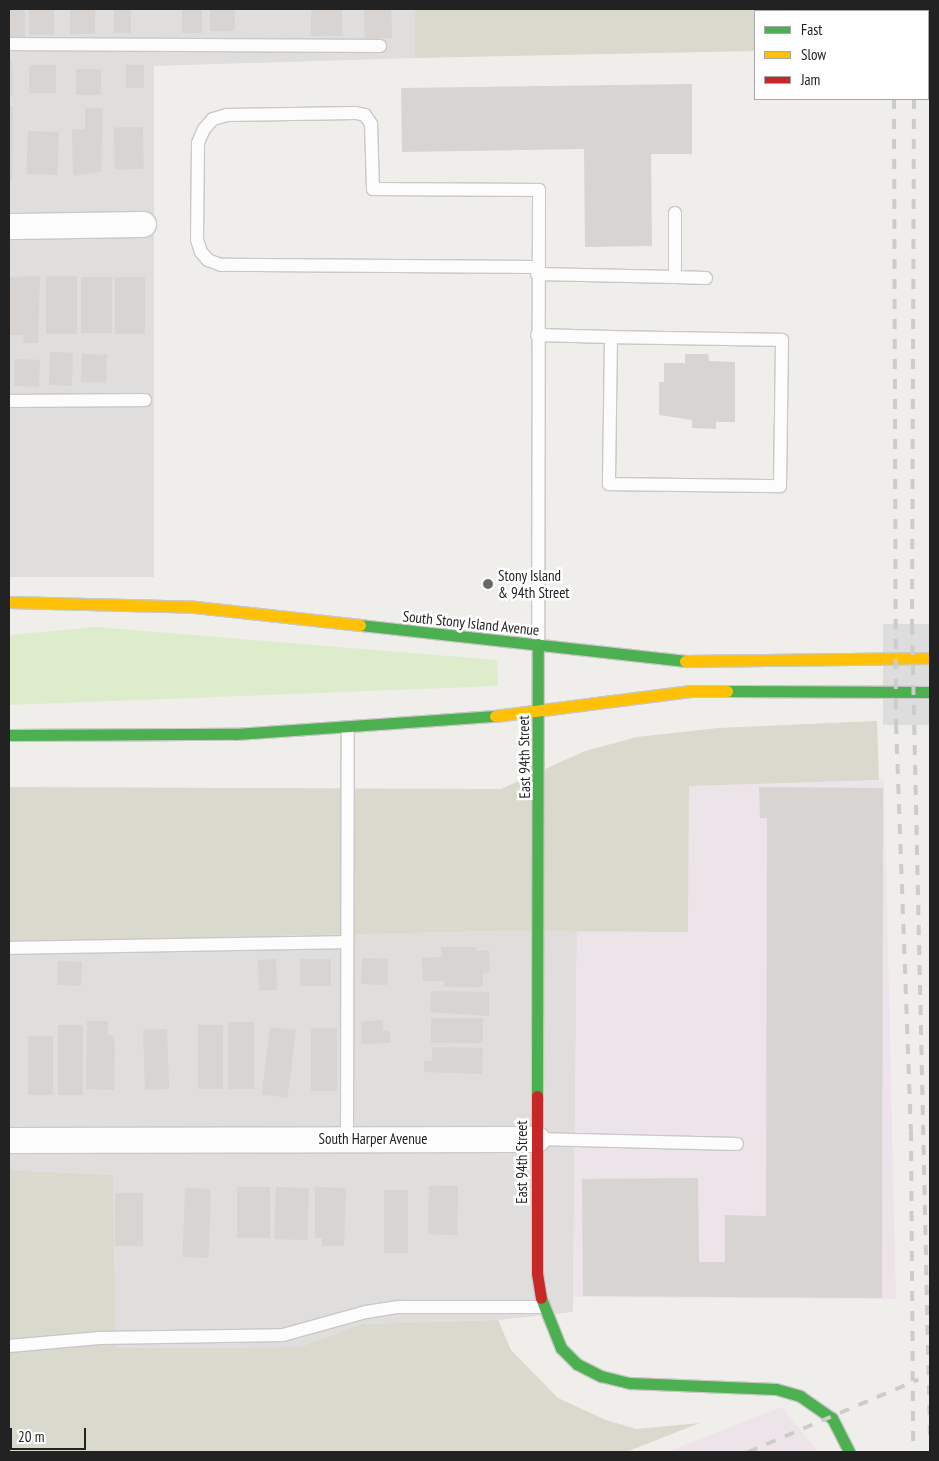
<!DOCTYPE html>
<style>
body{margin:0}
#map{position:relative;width:939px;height:1461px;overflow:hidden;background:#f0eeeb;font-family:"PT Sans Narrow",sans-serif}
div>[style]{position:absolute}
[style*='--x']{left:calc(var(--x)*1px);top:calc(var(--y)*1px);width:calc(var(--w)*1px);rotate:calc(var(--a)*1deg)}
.residential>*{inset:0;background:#dfdedc}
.industrial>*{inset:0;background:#ede4e9}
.construction>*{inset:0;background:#d9d9cd}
.grass>*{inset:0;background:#ddeccb}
.pier>*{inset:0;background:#dedddd;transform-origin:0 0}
.building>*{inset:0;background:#d7d4d2;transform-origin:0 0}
.roads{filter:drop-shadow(1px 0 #c9c8c7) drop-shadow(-1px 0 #c9c8c7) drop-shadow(0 1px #c9c8c7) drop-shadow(0 -1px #c9c8c7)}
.lane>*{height:12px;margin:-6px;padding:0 6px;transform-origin:6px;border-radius:6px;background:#fdfcfc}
.street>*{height:25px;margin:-12.5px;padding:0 12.5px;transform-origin:12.5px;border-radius:12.5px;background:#fdfcfc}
.fast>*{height:11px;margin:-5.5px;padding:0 5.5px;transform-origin:5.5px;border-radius:5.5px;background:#4caf50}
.slow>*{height:11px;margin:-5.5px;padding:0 5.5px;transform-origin:5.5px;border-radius:5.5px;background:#ffc107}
.jam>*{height:11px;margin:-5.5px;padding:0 5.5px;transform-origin:5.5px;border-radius:5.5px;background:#c62828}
.rail>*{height:4px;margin-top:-2px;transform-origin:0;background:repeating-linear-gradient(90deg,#ccc 0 10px,transparent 0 20px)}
.dots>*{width:14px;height:14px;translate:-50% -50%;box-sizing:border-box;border:2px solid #fff;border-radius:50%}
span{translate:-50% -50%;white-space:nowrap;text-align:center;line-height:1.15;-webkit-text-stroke:5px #fff;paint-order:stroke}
.poi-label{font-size:15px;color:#222}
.left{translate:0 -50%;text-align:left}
.street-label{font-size:15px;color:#222}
.frame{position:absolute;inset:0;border:10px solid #222;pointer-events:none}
.legend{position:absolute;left:754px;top:10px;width:175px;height:90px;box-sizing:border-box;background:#fff;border:1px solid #a7a7a7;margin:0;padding:6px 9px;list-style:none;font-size:15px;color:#222}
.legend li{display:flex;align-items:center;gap:10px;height:25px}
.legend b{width:25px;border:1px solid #a7a7a7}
.scale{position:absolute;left:10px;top:1428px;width:76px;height:22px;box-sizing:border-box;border:2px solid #222;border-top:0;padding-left:6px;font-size:15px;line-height:18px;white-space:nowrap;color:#222;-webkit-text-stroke:4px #fff;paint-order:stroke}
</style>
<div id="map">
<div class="residential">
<div style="clip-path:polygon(9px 9px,415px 9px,415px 58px,154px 66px,154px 577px,9px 577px)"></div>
<div style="clip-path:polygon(498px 931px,577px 931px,573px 1312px,498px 1320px,362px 1324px,300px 1347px,116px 1348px,113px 1175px,9px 1170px,9px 942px)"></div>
</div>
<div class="industrial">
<div style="clip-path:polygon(884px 780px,896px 1299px,573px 1297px,577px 931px,688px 932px,689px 786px)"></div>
<div style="clip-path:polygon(782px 1407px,818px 1452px,666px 1452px)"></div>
</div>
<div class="construction">
<div style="clip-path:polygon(415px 9px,827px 9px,755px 11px,755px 51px,415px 58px)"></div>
<div style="clip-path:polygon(877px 721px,879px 780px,689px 786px,688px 932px,498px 931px,9px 942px,9px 787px,501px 789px,585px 751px,637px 737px,718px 728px)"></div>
<div style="clip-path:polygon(9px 1170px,113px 1175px,116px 1348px,300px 1347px,362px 1324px,498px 1320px,511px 1350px,558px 1398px,606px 1420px,636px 1429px,700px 1423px,626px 1452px,9px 1452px)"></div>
</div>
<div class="grass">
<div style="clip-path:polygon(96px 627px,497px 660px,498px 686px,9px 705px,9px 635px)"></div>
</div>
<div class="pier">
<div style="left:930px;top:624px;width:101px;height:47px;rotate:90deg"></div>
</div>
<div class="building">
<div style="clip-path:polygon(9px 9px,22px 9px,25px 13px,25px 37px,9px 37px)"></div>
<div style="left:182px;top:9px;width:20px;height:24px"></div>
<div style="left:210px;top:9px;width:25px;height:22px"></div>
<div style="left:311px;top:9px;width:31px;height:27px"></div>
<div style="left:391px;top:9px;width:29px;height:27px;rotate:88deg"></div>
<div style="left:29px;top:10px;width:25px;height:25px"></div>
<div style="left:70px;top:10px;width:25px;height:24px"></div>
<div style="left:114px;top:10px;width:17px;height:23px"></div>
<div style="clip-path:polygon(9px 61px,12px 61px,13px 95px,9px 95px)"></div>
<div style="left:29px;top:65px;width:27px;height:28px"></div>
<div style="left:144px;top:65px;width:23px;height:18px;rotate:90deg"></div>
<div style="left:76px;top:69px;width:25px;height:26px"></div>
<div style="clip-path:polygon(692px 84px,692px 154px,651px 154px,652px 246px,585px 247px,584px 149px,402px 152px,401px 88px)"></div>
<div style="clip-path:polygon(9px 106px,13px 106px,12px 180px,9px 180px)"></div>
<div style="clip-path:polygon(85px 108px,103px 108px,101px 172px,73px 176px,72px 129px,85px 130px)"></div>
<div style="left:143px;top:127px;width:42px;height:29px;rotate:89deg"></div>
<div style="left:28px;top:131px;width:31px;height:43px;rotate:2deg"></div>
<div style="clip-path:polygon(40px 276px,38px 343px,24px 343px,23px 335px,9px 335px,9px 277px)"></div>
<div style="left:46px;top:276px;width:31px;height:58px"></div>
<div style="left:81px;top:277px;width:31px;height:56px"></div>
<div style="left:115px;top:277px;width:30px;height:57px"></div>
<div style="left:50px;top:352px;width:23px;height:33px;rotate:2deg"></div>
<div style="left:82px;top:354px;width:25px;height:28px;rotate:2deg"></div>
<div style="clip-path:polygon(685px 354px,708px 354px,709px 361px,735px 362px,735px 422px,716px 422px,716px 429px,692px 428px,692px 420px,659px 415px,659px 382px,664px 382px,664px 363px,685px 363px)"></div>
<div style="left:15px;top:359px;width:25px;height:27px;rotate:2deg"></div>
<div style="clip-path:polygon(759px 787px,883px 788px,882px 1298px,583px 1296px,582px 1179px,698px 1178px,699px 1262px,725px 1262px,725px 1215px,766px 1216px,767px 818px,760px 818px)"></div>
<div style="clip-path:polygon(441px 947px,476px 947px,476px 951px,489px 950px,490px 972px,483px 973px,483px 987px,444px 987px,444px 981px,423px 981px,422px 958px,442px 957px)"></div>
<div style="left:362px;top:958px;width:26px;height:26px;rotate:2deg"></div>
<div style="left:276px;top:959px;width:31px;height:18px;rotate:88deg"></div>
<div style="left:300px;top:959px;width:31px;height:27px"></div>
<div style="left:58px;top:961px;width:24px;height:24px;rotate:2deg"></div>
<div style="clip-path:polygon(431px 991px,489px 992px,489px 1016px,430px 1012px)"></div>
<div style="left:483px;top:1018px;width:25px;height:52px;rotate:90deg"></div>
<div style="clip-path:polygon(383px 1020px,383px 1031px,389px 1030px,391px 1043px,362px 1044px,361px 1022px)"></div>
<div style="clip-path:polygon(87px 1021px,108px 1021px,108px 1035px,113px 1035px,115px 1045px,114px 1090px,86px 1089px)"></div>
<div style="left:228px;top:1022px;width:26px;height:67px"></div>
<div style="left:58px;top:1025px;width:25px;height:70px"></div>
<div style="left:198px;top:1025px;width:25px;height:64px"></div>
<div style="left:270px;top:1027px;width:26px;height:68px;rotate:7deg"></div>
<div style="left:311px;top:1028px;width:26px;height:63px"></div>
<div style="left:167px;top:1029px;width:60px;height:24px;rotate:88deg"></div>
<div style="left:28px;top:1036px;width:25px;height:59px"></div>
<div style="clip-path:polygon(432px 1047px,483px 1048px,482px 1074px,424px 1072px,424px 1061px,432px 1061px)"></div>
<div style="left:458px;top:1186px;width:49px;height:29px;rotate:91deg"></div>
<div style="left:237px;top:1187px;width:33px;height:51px"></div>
<div style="left:276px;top:1187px;width:33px;height:52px;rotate:2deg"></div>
<div style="clip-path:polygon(315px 1187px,346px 1188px,344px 1246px,322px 1246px,322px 1238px,315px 1238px)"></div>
<div style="left:185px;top:1188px;width:26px;height:69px;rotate:2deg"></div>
<div style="left:384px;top:1190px;width:24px;height:63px"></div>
<div style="left:115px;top:1193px;width:28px;height:53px"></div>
</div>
<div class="roads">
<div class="lane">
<div style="--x:9;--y:44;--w:371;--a:0.3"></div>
<div style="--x:537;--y:267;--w:316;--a:-179.6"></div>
<div style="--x:221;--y:265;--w:14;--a:-159"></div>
<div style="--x:208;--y:260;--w:11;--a:-131"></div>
<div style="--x:201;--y:252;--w:13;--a:-108"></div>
<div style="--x:197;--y:240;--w:97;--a:-89.4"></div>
<div style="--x:198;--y:143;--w:15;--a:-67"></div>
<div style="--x:204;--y:129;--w:13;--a:-48"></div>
<div style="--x:213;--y:119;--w:15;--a:-16"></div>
<div style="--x:227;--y:115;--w:129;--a:-0.9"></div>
<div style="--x:356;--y:113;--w:9;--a:13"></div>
<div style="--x:365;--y:115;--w:11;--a:56"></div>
<div style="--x:371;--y:124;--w:65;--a:88.2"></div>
<div style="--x:373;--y:189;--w:166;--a:0.3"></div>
<div style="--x:539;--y:190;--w:454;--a:90.1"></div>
<div style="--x:537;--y:274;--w:138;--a:1.2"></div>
<div style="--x:675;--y:277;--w:64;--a:-90"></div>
<div style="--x:675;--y:277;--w:31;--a:2"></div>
<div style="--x:537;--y:335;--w:74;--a:1.5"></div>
<div style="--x:611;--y:337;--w:147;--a:90.8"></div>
<div style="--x:609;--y:484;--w:171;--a:0.7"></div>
<div style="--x:780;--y:486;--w:146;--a:-89.2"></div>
<div style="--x:782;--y:340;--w:171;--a:-179"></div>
<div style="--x:9;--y:401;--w:136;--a:-0.4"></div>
<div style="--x:9;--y:948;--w:338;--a:-1"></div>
<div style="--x:347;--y:1139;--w:411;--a:-89.9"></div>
<div style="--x:537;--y:1139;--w:200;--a:1.4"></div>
<div style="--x:9;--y:1346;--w:91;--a:-5"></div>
<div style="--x:100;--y:1338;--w:183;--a:-0.9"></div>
<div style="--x:283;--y:1335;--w:86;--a:-15.5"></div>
<div style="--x:366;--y:1312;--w:33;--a:-9"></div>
<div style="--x:399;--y:1307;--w:143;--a:0"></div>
</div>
<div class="street">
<div style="--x:9;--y:226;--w:134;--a:-0.9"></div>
<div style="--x:9;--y:1140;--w:528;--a:-0.11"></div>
</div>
<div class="fast">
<div style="--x:360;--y:625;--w:327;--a:6.3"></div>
<div style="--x:727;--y:691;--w:203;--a:0.3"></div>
<div style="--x:9;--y:735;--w:227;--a:-0.3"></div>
<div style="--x:236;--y:734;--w:260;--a:-4"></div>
<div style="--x:537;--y:1096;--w:452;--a:-89.9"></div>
<div style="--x:541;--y:1298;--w:54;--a:68.2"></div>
<div style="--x:561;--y:1348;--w:23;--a:45"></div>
<div style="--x:577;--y:1364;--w:27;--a:27"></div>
<div style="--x:601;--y:1376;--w:30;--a:14"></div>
<div style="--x:630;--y:1383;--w:146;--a:2.4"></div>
<div style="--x:776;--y:1389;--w:25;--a:16"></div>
<div style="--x:800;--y:1396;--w:39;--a:35"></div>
<div style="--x:832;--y:1418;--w:38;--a:63"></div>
</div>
<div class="slow">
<div style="--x:9;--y:602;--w:186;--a:1.5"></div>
<div style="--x:195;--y:607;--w:166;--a:6.2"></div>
<div style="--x:685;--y:661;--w:245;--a:-0.7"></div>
<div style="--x:495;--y:716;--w:197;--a:-7.3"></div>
<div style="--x:690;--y:691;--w:37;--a:0"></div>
</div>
<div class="jam">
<div style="--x:537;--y:1096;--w:177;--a:90"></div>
<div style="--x:537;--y:1273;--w:25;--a:81"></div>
</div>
</div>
<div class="rail">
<div style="--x:894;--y:9;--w:2;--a:90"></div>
<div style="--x:914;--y:11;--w:2;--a:-90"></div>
<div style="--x:894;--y:99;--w:625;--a:89.82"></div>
<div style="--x:896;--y:724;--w:407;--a:87.9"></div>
<div style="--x:911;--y:1131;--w:321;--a:89.6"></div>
<div style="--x:914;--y:99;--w:526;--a:90.22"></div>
<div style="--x:912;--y:625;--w:815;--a:88.73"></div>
<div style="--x:748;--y:1452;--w:185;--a:-23"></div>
</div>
<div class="dots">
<div style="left:488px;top:584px;background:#6a6968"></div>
</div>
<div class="poi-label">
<span class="left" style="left:498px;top:584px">Stony Island<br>&amp; 94th Street</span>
</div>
<div class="street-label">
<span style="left:471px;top:623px;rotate:6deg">South Stony Island Avenue</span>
<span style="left:524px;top:757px;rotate:-91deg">East 94th Street</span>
<span style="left:373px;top:1139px">South Harper Avenue</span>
<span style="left:522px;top:1162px;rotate:-90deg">East 94th Street</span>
</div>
<div class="frame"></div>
<ul class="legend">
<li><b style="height:6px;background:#4caf50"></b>Fast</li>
<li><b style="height:6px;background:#ffc107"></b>Slow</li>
<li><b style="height:6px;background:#c62828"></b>Jam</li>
</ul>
<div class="scale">20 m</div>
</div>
